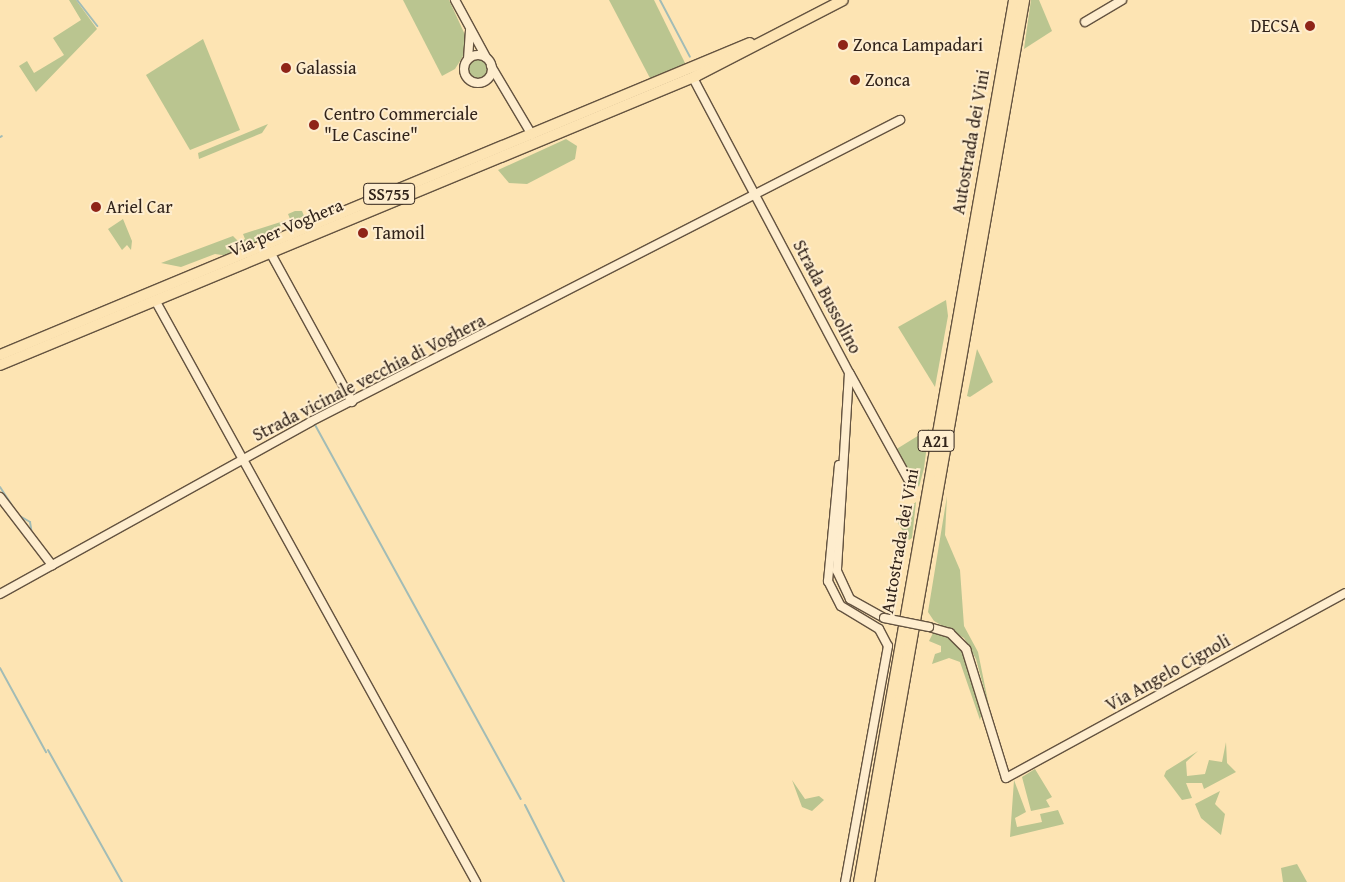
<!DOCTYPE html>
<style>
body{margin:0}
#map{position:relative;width:1345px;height:882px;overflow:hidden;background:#fde4b3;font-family:"Gentium Book Plus",serif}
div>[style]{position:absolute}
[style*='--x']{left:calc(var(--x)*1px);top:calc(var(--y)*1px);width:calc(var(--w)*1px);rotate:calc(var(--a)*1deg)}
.green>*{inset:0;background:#bac590}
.round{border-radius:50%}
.stream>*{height:2px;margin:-1px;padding:0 1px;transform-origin:1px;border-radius:1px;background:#a2bcb6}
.roads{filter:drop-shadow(1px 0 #645340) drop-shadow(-1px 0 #645340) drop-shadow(0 1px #645340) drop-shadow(0 -1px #645340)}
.minor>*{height:8px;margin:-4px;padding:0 4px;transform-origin:4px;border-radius:4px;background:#feedce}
.minor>.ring{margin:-4px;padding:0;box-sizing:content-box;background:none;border:8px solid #feedce;border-radius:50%}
.major>*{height:10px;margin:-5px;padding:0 5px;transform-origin:5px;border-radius:5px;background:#fde4b3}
.highway>*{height:11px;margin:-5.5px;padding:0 5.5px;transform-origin:5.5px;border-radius:5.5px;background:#fde4b3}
.bridges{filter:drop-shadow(1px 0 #645340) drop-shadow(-1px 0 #645340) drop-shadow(0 1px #645340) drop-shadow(0 -1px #645340)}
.minor-bridge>*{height:8px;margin:-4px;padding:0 4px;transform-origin:4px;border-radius:4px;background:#feedce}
.dots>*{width:14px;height:14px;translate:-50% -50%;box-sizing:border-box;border:2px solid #feedce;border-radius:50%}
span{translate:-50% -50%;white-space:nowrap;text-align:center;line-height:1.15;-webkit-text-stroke:4px #feedce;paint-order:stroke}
.shield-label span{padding:1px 4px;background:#feedce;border:1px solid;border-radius:4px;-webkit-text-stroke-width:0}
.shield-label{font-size:16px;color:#31231a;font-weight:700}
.poi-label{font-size:18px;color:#31231a}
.right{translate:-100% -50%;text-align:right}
.left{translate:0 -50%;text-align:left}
.street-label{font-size:18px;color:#31231a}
</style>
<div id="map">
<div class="green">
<div style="clip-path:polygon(69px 0,76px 0,97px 29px,36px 92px,19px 66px,27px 61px,34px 73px,64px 55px,53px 38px,81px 20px)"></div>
<div style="clip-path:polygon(403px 0,449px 0,466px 37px,465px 53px,455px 69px,442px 76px)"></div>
<div style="clip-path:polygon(609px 0,654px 0,686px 65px,651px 80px)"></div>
<div style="clip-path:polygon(1031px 0,1039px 0,1052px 31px,1024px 49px)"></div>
<div style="clip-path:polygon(203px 39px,240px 130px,190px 150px,146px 75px)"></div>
<div class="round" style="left:468px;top:59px;width:20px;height:20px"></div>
<div style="clip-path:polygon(268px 124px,262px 133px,199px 159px,198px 153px)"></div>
<div style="clip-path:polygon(566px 139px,577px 146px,575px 159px,527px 184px,509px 183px,498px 170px)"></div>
<div style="clip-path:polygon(295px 211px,302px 211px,304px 216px,267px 232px,251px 247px,229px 256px,215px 254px,181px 267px,161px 263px,233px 236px,239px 242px,245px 239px,243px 234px,290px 219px,288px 214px)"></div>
<div style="clip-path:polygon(123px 219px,132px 241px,131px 250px,127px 245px,122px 250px,108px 229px)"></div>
<div style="clip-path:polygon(946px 300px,948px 316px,935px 387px,898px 327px)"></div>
<div style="clip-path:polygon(977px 349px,993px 382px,970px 397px,967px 396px)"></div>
<div style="clip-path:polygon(929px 429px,924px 468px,919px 487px,895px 450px)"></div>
<div style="clip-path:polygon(947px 496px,945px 535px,960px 570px,964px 626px,978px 652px,990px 711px,976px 659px,964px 638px,934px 621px,928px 612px)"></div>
<div style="clip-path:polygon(916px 502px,912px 538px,909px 540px,895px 519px)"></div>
<div style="clip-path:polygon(933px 633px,947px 635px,965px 654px,982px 712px,980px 720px,960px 662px,949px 658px,932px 664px,935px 654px,941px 652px,941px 646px,929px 641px)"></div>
<div style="clip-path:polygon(1226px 742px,1227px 763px,1236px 772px,1204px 789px,1202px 783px,1186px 783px,1192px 798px,1182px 800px,1164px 776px,1166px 771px,1198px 751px,1186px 762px,1187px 776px,1205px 774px,1209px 760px,1222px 762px)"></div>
<div style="clip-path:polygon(1035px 769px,1052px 797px,1046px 800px,1050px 807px,1031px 811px,1022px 777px)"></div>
<div style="clip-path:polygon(792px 780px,805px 799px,819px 796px,824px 800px,812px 811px,802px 807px)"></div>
<div style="clip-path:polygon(1014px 780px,1026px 812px,1015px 818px,1017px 827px,1042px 822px,1040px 814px,1058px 810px,1064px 824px,1010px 837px)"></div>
<div style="clip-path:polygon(1220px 791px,1215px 804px,1225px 814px,1221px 835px,1201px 818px,1195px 804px)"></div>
<div style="clip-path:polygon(1297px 864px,1307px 882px,1283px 882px,1281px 868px)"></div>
</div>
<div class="stream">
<div style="--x:77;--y:0;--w:33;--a:52"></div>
<div style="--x:660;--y:0;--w:64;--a:62.2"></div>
<div style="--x:0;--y:137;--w:2;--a:-27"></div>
<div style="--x:314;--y:423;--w:429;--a:61.2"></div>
<div style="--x:0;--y:487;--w:33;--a:57"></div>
<div style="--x:18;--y:515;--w:14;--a:30"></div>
<div style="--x:30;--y:522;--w:12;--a:81"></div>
<div style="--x:0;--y:668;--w:96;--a:61.3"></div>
<div style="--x:48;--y:750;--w:151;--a:60.7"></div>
<div style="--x:525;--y:805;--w:86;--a:63.1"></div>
</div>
<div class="roads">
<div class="minor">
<div style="--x:455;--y:0;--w:65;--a:61.5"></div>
<div style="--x:1085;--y:22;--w:43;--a:-30.7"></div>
<div class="ring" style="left:464px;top:55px;width:20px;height:20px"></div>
<div style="--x:468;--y:59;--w:30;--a:-86"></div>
<div style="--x:491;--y:66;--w:80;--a:59.3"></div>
<div style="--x:693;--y:78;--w:334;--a:62.1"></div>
<div style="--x:849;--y:373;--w:198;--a:93.5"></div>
<div style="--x:837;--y:571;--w:31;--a:65"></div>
<div style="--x:850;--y:599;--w:39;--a:29"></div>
<div style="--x:270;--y:252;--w:171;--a:61.3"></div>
<div style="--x:155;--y:300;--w:665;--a:61.12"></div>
<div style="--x:850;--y:374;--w:120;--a:61.1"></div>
<div style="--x:839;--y:465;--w:117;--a:95.4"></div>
<div style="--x:828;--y:581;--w:28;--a:63"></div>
<div style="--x:841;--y:606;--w:44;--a:31.2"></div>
<div style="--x:879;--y:629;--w:19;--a:62"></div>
<div style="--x:888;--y:646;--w:240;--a:100.3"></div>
<div style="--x:0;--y:497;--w:86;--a:52.6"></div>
<div style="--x:0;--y:594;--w:355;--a:-29"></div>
<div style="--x:310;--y:422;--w:663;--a:-27.11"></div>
<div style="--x:929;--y:627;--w:22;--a:16"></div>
<div style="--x:950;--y:633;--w:23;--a:45"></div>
<div style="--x:966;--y:649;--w:135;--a:72.8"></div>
<div style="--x:1006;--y:778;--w:386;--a:-28.6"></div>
</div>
<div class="major">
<div style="--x:0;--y:355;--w:812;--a:-22.59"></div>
<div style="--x:0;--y:365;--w:754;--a:-22.55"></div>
<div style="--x:696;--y:76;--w:165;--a:-27.3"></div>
</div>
<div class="highway">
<div style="--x:859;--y:882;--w:896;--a:-80.03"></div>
<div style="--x:868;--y:882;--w:896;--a:-80.03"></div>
</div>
</div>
<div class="bridges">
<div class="minor-bridge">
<div style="--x:884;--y:618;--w:46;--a:11.3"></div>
</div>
</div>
<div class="dots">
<div style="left:1310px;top:26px;background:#8f2418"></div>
<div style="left:843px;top:45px;background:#8f2418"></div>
<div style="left:286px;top:68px;background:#8f2418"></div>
<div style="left:855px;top:80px;background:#8f2418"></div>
<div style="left:314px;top:125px;background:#8f2418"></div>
<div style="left:96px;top:207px;background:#8f2418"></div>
<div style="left:363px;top:233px;background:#8f2418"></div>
</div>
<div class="shield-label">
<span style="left:389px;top:194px">SS755</span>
<span style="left:936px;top:441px">A21</span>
</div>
<div class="poi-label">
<span class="right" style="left:1300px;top:26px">DECSA</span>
<span class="left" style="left:853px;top:45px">Zonca Lampadari</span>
<span class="left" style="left:296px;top:68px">Galassia</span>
<span class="left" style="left:865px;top:80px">Zonca</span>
<span class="left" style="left:324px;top:125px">Centro Commerciale<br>"Le Cascine"</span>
<span class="left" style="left:106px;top:207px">Ariel Car</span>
<span class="left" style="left:373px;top:233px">Tamoil</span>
</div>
<div class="street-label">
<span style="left:971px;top:142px;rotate:-80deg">Autostrada dei Vini</span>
<span style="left:286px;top:228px;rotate:-23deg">Via per Voghera</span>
<span style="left:827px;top:297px;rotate:62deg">Strada Bussolino</span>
<span style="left:369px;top:378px;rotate:-27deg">Strada vicinale vecchia di Voghera</span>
<span style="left:900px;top:541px;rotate:-80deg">Autostrada dei Vini</span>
<span style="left:1168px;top:673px;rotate:-29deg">Via Angelo Cignoli</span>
</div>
</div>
